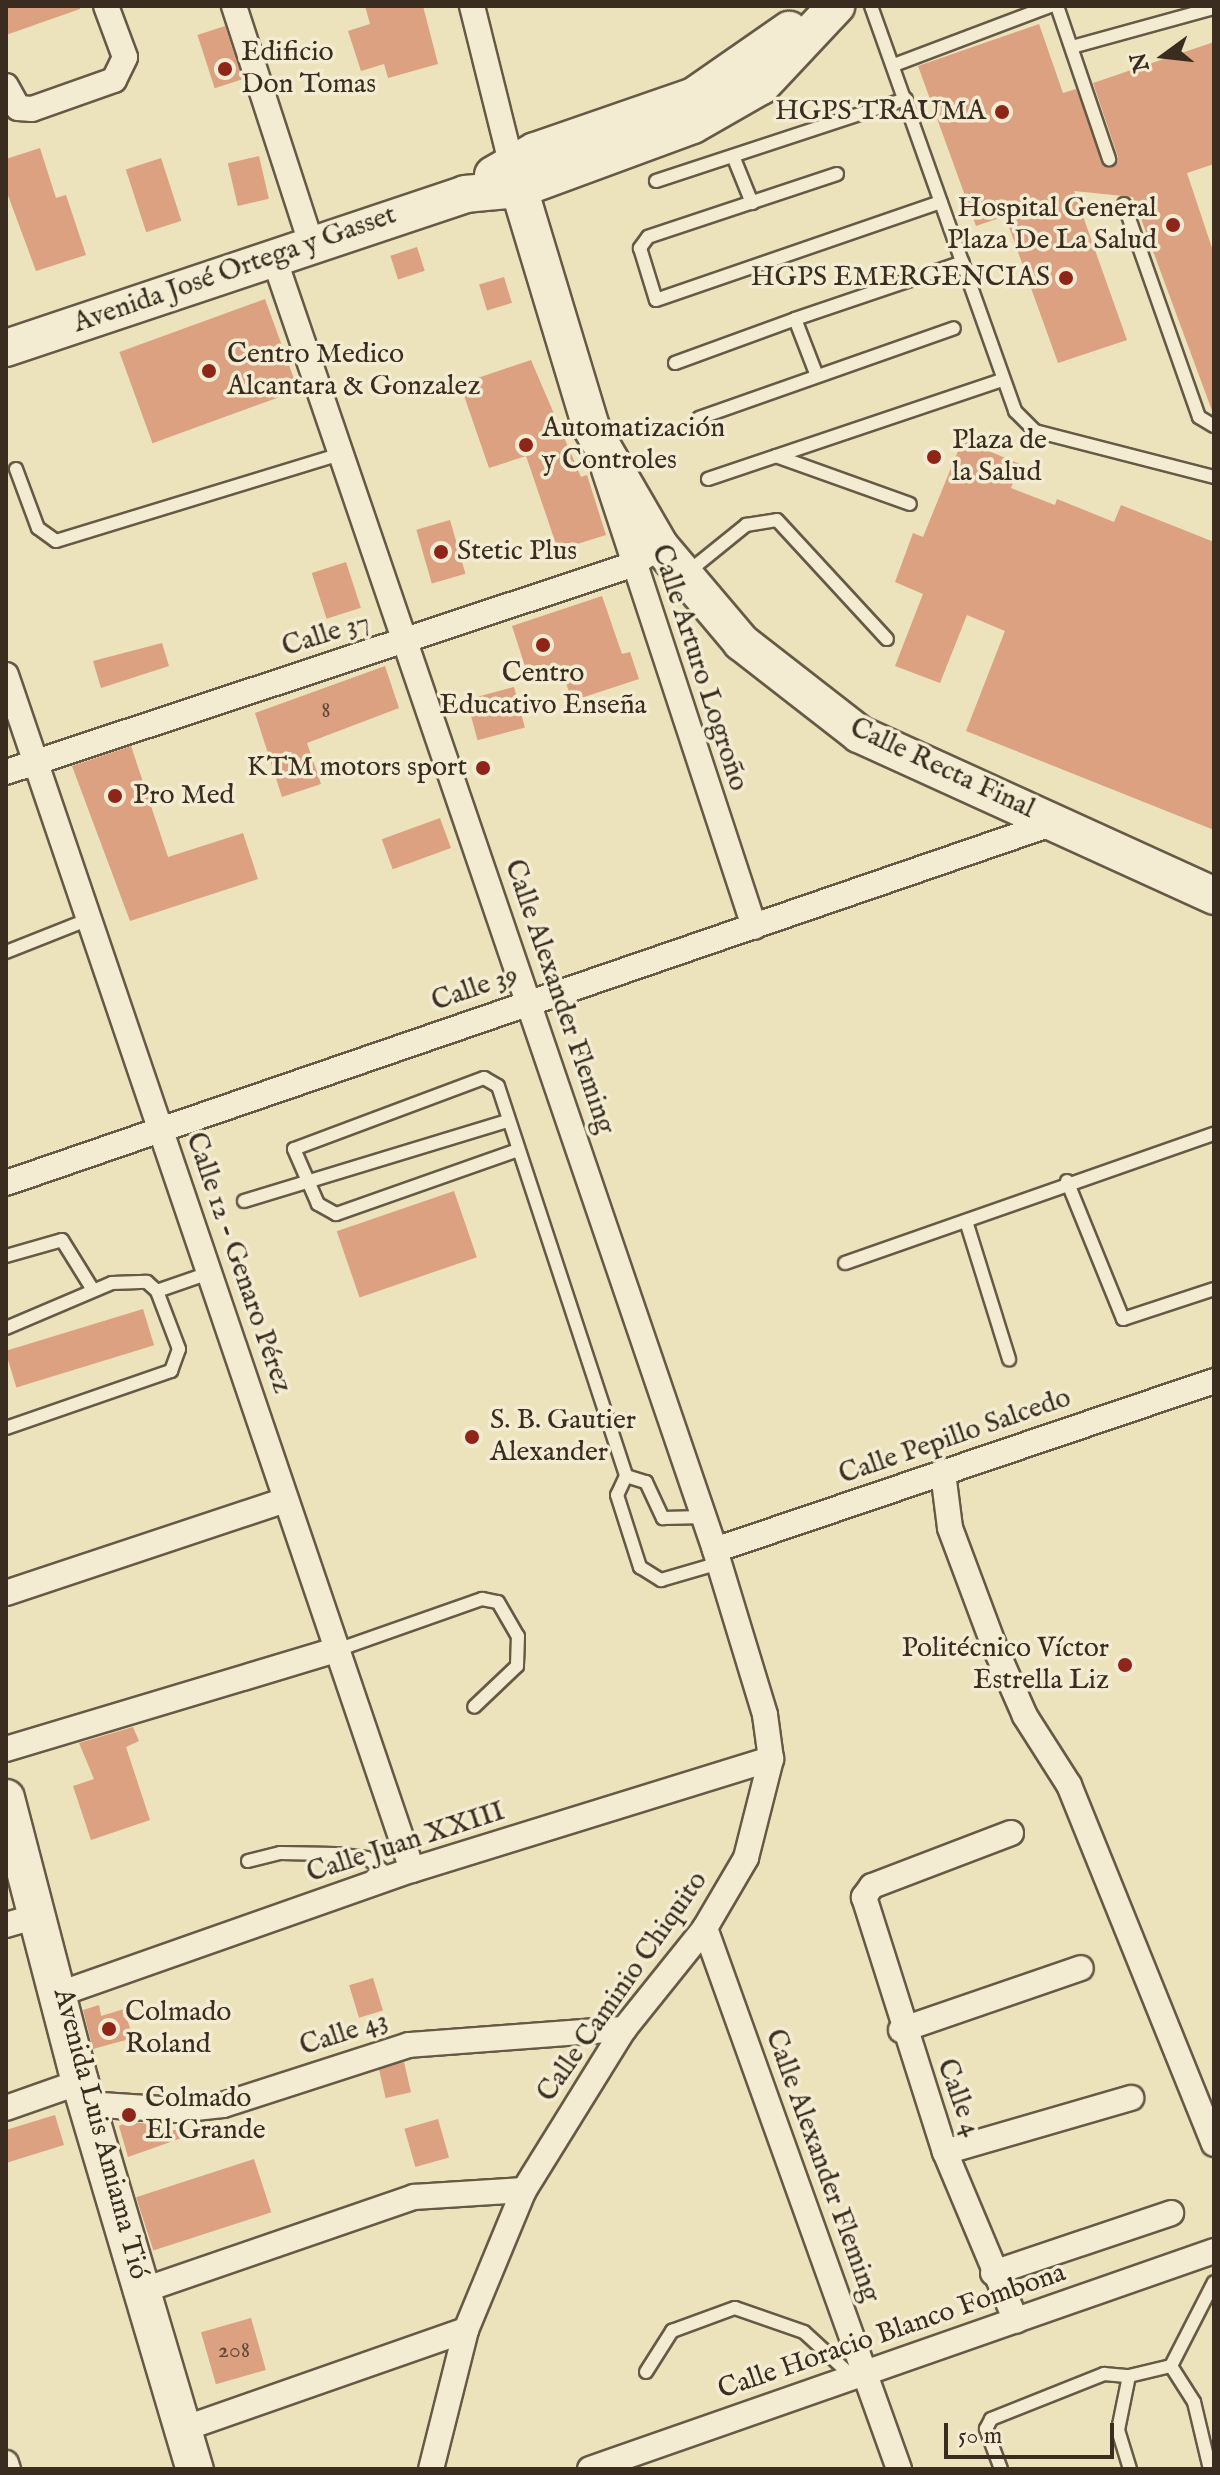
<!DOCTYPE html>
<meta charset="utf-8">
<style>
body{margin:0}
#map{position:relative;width:1220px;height:2475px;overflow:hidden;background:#ece2bb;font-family:"IM FELL English",serif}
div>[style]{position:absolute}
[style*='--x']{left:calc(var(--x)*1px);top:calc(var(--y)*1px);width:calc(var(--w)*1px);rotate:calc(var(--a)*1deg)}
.building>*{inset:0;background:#dca180;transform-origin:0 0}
.roads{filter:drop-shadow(2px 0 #665a46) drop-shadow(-2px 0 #665a46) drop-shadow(0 2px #665a46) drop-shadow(0 -2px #665a46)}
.lane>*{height:12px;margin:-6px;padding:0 6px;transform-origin:6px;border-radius:6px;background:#f3ecd3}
.street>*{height:24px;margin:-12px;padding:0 12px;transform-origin:12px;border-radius:12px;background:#f3ecd3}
.secondary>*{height:36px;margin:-18px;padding:0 18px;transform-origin:18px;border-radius:18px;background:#f3ecd3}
.dots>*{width:22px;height:22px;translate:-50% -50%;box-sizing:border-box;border:4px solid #f3ecd3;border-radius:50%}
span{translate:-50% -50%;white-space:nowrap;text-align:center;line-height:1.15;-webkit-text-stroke:7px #f3ecd3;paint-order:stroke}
.number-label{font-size:24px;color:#624a37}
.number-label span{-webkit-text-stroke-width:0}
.poi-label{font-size:28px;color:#3a2d1f}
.left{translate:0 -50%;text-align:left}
.right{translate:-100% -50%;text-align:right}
.street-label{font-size:28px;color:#3a2d1f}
.frame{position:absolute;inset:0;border:8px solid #3a2d1f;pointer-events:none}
.north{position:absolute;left:1124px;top:16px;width:80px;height:80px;-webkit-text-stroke:6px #f3ecd3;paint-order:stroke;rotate:255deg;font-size:22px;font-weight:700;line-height:32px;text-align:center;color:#3a2d1f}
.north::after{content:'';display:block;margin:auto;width:28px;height:36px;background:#3a2d1f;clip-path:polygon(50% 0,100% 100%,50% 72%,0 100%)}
.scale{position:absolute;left:944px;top:2423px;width:170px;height:36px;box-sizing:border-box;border:4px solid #3a2d1f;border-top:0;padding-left:10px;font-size:24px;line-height:28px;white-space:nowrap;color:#3a2d1f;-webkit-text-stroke:6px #f3ecd3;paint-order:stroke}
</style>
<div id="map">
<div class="building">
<div style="clip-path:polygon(6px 6px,80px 6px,80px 9px,6px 35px)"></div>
<div style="clip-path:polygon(365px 6px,423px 6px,438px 64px,388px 78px,384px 64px,361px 71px,348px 31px,370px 24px)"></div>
<div style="clip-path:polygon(1039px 24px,1063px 93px,1076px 89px,1108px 168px,1118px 157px,1093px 83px,1214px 42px,1214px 164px,1187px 173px,1214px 254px,1214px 416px,1133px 197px,1074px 191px,1127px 340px,1058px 363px,1005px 216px,976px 226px,918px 66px)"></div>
<div style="left:225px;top:26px;width:56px;height:29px;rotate:72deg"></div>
<div style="clip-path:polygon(40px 148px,56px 198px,66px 195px,86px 255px,36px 271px,6px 190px,6px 159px)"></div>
<div style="left:259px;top:156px;width:44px;height:32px;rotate:77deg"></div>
<div style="left:161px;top:158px;width:66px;height:37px;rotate:72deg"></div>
<div style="left:417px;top:247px;width:25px;height:28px;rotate:72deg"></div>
<div style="left:504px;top:277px;width:27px;height:26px;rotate:73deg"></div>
<div style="left:265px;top:299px;width:97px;height:155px;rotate:70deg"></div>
<div style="clip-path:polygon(531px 360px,581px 477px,587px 475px,606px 535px,558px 550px,526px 456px,489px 468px,460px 384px)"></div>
<div style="clip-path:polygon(967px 442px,1020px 464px,1011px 488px,1055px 505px,1057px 499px,1114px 522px,1121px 505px,1214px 542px,1214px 830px,966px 731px,1005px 631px,967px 615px,940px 683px,895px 666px,923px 594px,895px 582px,913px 533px,923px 537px,960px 446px)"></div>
<div style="left:450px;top:520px;width:56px;height:35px;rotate:74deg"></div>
<div style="left:346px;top:562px;width:48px;height:36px;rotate:72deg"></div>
<div style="clip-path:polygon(602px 596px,622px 654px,630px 652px,639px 679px,572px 701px,561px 668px,529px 679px,512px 626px)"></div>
<div style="clip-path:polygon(162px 643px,169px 666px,101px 688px,93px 661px)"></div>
<div style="clip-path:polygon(385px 666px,399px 708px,307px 743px,321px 784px,282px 797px,255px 713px)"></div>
<div style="left:514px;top:687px;width:42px;height:49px;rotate:75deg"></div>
<div style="clip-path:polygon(131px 746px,168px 857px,243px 833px,258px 879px,130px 921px,72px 766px)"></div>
<div style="left:440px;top:818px;width:32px;height:62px;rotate:70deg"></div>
<div style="left:454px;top:1191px;width:70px;height:124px;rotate:71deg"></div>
<div style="left:143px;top:1309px;width:38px;height:144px;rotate:73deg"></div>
<div style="clip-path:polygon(133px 1727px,139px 1741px,126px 1747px,150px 1820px,91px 1840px,73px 1786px,94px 1779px,79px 1743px)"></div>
<div style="left:373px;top:1978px;width:34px;height:25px;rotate:73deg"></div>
<div style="clip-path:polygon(99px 2005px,101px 2016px,124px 2009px,133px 2038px,93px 2049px,83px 2010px)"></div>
<div style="left:404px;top:2062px;width:31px;height:26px;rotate:77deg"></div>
<div style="clip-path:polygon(55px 2115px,64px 2145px,6px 2163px,6px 2130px)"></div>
<div style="left:438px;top:2119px;width:40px;height:35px;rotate:74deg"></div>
<div style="clip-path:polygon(127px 2122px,142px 2123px,193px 2134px,128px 2157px,119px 2126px)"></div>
<div style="left:254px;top:2159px;width:56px;height:124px;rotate:72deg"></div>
<div style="left:251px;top:2318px;width:54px;height:52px;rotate:74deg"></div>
</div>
<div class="roads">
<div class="lane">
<div style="--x:871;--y:6;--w:430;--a:70.4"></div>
<div style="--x:1015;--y:411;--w:28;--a:45"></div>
<div style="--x:1035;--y:431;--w:185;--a:14.4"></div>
<div style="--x:1057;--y:6;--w:162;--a:71.2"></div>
<div style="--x:1072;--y:47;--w:147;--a:-15.4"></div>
<div style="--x:894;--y:65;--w:167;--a:-20.7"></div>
<div style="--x:733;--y:156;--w:51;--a:68"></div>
<div style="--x:837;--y:174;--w:199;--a:161.6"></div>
<div style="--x:648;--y:237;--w:14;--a:126"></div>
<div style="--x:640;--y:248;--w:54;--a:72.9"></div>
<div style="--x:656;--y:300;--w:301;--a:-19"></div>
<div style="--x:656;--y:181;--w:263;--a:-18.2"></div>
<div style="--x:1124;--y:204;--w:226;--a:70.6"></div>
<div style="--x:1199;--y:417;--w:17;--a:31"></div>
<div style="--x:675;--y:363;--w:128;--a:-20.1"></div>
<div style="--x:817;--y:376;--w:61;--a:-111.1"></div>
<div style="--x:795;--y:319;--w:177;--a:-18.7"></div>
<div style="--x:699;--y:418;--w:270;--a:-19.4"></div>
<div style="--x:776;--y:456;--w:142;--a:19.7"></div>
<div style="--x:16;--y:469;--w:63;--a:69.6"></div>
<div style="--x:38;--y:528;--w:22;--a:36"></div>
<div style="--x:56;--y:541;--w:298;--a:-17"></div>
<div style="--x:708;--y:479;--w:311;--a:-18.6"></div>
<div style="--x:688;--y:572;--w:75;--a:-39"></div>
<div style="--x:746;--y:525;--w:31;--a:-9"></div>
<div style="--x:777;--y:520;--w:162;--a:47.3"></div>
<div style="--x:6;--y:952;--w:87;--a:-21.6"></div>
<div style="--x:518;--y:1150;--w:193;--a:160.6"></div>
<div style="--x:336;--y:1214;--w:21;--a:-151"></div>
<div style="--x:318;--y:1204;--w:60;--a:-113.6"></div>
<div style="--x:294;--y:1149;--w:203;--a:-20.5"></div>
<div style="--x:484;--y:1078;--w:16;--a:30"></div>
<div style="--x:498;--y:1086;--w:410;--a:71.8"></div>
<div style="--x:626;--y:1476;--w:21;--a:115"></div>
<div style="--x:617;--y:1495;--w:76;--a:72.3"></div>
<div style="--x:640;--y:1567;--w:25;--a:32"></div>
<div style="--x:661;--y:1580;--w:60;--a:-16.3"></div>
<div style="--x:1067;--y:1181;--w:149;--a:67.9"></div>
<div style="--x:1123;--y:1319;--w:96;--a:-18.2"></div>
<div style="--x:244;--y:1201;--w:276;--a:-16.9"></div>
<div style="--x:966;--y:1221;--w:145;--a:72.7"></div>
<div style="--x:6;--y:1256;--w:58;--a:-15.9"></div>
<div style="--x:62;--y:1240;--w:59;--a:58.2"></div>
<div style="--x:845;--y:1263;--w:391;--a:-19.3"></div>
<div style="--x:6;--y:1328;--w:115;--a:-23"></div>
<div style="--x:112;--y:1283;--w:35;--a:-2"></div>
<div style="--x:147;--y:1282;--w:13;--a:42"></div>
<div style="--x:157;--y:1291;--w:55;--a:-19.1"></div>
<div style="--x:6;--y:1428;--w:175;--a:-19.1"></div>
<div style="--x:171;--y:1371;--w:23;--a:-70"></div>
<div style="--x:179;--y:1349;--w:62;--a:-110.8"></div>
<div style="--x:626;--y:1476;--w:21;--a:17"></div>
<div style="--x:646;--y:1482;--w:40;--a:65"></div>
<div style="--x:663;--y:1518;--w:41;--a:-1.4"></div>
<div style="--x:337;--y:1650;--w:154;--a:-19.4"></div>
<div style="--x:482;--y:1599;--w:16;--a:11"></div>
<div style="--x:498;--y:1602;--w:39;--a:60"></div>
<div style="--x:518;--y:1636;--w:30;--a:92"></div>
<div style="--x:517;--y:1666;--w:59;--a:136.4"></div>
<div style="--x:248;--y:1861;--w:33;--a:-14"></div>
<div style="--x:280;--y:1853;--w:55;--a:1"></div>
<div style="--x:335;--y:1854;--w:32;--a:7"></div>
<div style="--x:367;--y:1858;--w:31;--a:38"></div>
<div style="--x:1171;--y:2366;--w:94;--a:-62.9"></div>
<div style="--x:646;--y:2372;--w:49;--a:-57.6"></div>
<div style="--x:672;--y:2331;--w:67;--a:-20.1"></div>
<div style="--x:735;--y:2308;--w:73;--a:19.2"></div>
<div style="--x:804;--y:2332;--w:67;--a:42.6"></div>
<div style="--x:1001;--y:2469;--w:43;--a:-110.6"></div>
<div style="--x:986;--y:2429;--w:11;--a:-63"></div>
<div style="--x:991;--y:2419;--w:122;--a:-21.7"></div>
<div style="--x:1104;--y:2374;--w:25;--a:5"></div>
<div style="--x:1130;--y:2469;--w:41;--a:-107.1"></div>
<div style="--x:1118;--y:2430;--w:55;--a:-78.5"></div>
<div style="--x:1129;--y:2376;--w:43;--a:-13.4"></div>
<div style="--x:1171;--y:2366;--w:43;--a:57.4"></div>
<div style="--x:1194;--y:2402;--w:69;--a:76.6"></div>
</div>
<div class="street">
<div style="--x:234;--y:6;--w:249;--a:72"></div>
<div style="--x:472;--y:6;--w:161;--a:76"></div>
<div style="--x:6;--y:86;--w:25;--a:61"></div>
<div style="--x:18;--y:108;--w:14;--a:4"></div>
<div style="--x:32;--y:109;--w:87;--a:-19.5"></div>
<div style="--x:114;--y:80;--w:25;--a:-64"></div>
<div style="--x:125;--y:57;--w:54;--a:-110.4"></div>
<div style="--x:274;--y:258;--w:1365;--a:71.15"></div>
<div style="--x:715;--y:1550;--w:172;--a:73.1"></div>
<div style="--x:765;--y:1715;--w:44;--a:82.2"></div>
<div style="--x:771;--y:1759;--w:102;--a:104.2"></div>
<div style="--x:746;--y:1858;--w:81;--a:120.4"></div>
<div style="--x:705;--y:1928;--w:129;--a:128.7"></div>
<div style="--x:624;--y:2029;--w:190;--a:121.8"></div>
<div style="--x:524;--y:2190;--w:152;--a:112.5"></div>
<div style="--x:466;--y:2330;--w:143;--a:104.1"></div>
<div style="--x:604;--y:470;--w:481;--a:71.8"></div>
<div style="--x:6;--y:675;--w:1262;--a:71.23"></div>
<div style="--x:6;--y:772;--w:659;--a:-18.3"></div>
<div style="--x:632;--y:565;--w:34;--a:-34"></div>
<div style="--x:6;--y:1183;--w:1108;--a:-18.96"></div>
<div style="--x:943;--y:1473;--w:55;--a:82.7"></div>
<div style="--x:950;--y:1528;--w:123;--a:69.5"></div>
<div style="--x:993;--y:1643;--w:80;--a:66.3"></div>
<div style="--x:1025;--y:1716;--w:82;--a:57.5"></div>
<div style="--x:1069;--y:1785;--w:387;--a:68"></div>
<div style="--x:715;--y:1550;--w:527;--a:-18.71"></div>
<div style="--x:6;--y:1593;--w:295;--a:-18.4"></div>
<div style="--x:6;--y:1749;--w:345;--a:-16.7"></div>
<div style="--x:1011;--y:1833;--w:149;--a:159.1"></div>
<div style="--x:872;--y:1886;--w:14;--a:126"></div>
<div style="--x:864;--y:1897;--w:268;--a:72.4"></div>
<div style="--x:945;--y:2152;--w:183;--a:67.2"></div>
<div style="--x:6;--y:1925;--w:36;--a:-16"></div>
<div style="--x:705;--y:1928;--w:575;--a:70.27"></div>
<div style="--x:62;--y:1993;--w:371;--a:-19.4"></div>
<div style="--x:412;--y:1870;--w:376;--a:-17.2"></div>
<div style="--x:901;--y:2030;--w:190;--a:-19"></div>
<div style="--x:86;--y:2104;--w:91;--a:3.8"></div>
<div style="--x:177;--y:2110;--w:46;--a:-6.2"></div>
<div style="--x:223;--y:2105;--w:195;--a:-17.9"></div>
<div style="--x:409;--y:2045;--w:216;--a:-4.3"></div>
<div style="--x:6;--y:2108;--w:78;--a:-19.4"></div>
<div style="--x:945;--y:2152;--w:194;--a:-16.2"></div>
<div style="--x:993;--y:2273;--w:188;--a:-18.6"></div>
<div style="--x:141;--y:2291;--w:289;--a:-19"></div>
<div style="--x:414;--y:2197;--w:110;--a:-3.6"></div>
<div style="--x:183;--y:2429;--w:300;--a:-19.3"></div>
<div style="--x:6;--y:2463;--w:6;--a:72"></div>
<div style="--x:590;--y:2469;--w:661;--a:-19.26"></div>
</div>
<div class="secondary">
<div style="--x:511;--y:162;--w:277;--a:73.2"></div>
<div style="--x:591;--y:427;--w:138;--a:59.9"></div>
<div style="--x:660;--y:546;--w:126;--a:49.8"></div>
<div style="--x:741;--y:642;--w:150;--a:37.9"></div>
<div style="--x:859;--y:734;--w:390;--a:24.5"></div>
<div style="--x:493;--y:175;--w:48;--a:-29.7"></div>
<div style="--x:535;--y:151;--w:168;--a:-19.1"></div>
<div style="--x:694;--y:96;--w:116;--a:-34.8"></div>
<div style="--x:6;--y:348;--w:484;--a:-18.5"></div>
<div style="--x:465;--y:194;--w:54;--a:-5.3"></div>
<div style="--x:519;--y:189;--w:185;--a:-20.2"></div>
<div style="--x:693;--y:125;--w:78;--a:-29.8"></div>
<div style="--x:761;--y:86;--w:110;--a:-46.8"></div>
<div style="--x:6;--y:1798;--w:293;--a:75.4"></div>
<div style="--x:80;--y:2082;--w:404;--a:73.5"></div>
</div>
</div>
<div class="dots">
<div style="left:225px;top:69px;background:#8f2418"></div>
<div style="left:1002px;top:112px;background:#8f2418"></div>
<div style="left:1173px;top:225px;background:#8f2418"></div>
<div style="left:1066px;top:278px;background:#8f2418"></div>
<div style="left:209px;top:371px;background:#8f2418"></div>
<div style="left:526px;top:445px;background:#8f2418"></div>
<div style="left:934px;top:457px;background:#8f2418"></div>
<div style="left:441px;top:552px;background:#8f2418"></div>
<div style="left:543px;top:645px;background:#8f2418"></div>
<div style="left:483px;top:768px;background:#8f2418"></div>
<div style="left:115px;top:796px;background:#8f2418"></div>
<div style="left:472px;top:1437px;background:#8f2418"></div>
<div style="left:1125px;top:1665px;background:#8f2418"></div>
<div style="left:109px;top:2029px;background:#8f2418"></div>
<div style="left:129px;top:2115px;background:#8f2418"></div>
</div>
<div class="number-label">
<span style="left:326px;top:711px">8</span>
<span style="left:234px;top:2351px">208</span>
</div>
<div class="poi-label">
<span class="left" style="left:241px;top:69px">Edificio<br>Don Tomas</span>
<span class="right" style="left:986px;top:112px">HGPS TRAUMA</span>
<span class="right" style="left:1157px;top:225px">Hospital General<br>Plaza De La Salud</span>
<span class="right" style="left:1050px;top:278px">HGPS EMERGENCIAS</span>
<span class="left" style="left:227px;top:371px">Centro Medico<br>Alcantara &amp; Gonzalez</span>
<span class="left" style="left:542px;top:445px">Automatización<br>y Controles</span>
<span class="left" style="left:952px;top:457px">Plaza de<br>la Salud</span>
<span class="left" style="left:457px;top:552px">Stetic Plus</span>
<span style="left:543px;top:690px">Centro<br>Educativo Enseña</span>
<span class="right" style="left:467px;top:768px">KTM motors sport</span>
<span class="left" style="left:133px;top:796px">Pro Med</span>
<span class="left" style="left:490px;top:1437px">S. B. Gautier<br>Alexander</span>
<span class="right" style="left:1109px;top:1665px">Politécnico Víctor<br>Estrella Liz</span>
<span class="left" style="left:125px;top:2029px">Colmado<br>Roland</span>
<span class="left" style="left:145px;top:2115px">Colmado<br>El Grande</span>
</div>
<div class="street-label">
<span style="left:235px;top:270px;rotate:-19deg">Avenida José Ortega y Gasset</span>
<span style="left:326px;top:635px;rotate:-18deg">Calle 37</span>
<span style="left:699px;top:668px;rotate:72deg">Calle Arturo Logroño</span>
<span style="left:942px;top:769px;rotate:25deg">Calle Recta Final</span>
<span style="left:475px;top:989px;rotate:-19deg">Calle 39</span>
<span style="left:559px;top:997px;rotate:71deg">Calle Alexander Fleming</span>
<span style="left:238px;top:1263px;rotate:71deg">Calle 12 - Genaro Pérez</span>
<span style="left:955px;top:1437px;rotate:-19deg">Calle Pepillo Salcedo</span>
<span style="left:406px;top:1843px;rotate:-18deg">Calle Juan XXIII</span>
<span style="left:623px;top:1987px;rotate:-55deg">Calle Caminio Chiquito</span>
<span style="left:344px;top:2034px;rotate:-18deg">Calle 43</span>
<span style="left:958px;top:2098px;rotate:70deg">Calle 4</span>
<span style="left:100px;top:2134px;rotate:75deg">Avenida Luis Amiama Tió</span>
<span style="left:822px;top:2166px;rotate:70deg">Calle Alexander Fleming</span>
<span style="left:892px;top:2332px;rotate:-19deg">Calle Horacio Blanco Fombona</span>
</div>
<div class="frame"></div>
<div class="north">N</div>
<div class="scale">50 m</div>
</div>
